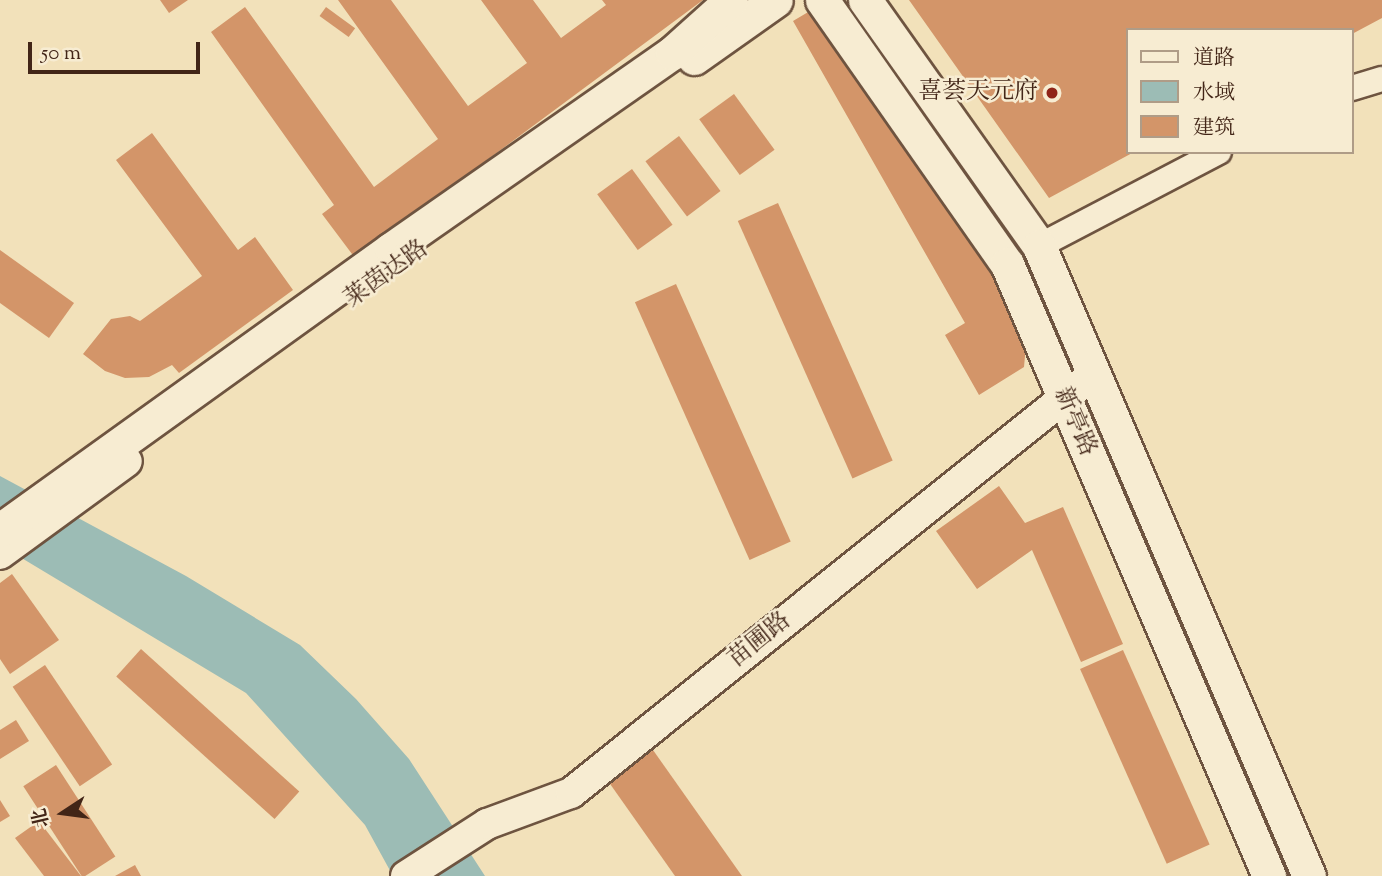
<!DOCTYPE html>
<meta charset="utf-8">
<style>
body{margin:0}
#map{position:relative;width:1382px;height:876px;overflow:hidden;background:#f2e1ba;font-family:"Sorts Mill Goudy","Noto Serif SC",serif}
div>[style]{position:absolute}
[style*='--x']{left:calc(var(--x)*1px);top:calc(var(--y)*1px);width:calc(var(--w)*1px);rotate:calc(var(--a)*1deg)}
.water>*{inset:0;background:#9cbcb5}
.building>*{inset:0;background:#d39569;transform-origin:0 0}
.roads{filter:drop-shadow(2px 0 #6e5440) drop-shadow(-2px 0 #6e5440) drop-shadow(0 2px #6e5440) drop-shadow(0 -2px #6e5440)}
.minor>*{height:24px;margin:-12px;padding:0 12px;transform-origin:12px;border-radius:12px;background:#f7ecd2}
.tertiary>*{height:30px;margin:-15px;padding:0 15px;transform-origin:15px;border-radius:15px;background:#f7ecd2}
.secondary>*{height:33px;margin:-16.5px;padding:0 16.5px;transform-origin:16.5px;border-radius:16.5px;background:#f7ecd2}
.dots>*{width:19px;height:19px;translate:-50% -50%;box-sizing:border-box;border:4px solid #f7ecd2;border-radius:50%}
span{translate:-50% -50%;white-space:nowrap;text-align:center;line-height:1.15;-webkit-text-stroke:5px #f7ecd2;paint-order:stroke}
.poi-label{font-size:24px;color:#422517}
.right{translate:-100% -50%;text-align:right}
.street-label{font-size:24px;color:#422517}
.legend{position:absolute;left:1126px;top:28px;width:228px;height:126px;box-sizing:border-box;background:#f7ecd2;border:2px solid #af9c87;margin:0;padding:9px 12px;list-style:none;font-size:21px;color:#422517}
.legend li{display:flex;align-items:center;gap:14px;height:35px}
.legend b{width:35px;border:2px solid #af9c87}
.north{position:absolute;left:28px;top:778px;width:70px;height:70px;-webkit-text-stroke:5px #f7ecd2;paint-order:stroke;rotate:257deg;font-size:19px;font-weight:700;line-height:28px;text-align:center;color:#422517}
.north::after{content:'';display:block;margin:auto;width:24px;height:32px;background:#422517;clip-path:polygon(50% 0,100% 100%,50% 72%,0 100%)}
.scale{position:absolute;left:28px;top:42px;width:172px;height:32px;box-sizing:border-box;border:4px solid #422517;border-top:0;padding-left:9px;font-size:21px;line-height:24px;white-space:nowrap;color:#422517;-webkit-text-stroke:5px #f7ecd2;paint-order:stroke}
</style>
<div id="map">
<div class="water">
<div style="clip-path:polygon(0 476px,186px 576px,300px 645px,356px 699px,409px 759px,485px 876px,393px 876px,365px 825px,246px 693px,0 545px)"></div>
</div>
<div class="building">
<div style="clip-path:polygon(160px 0,188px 0,169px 13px)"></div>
<div style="clip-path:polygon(338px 0,391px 0,468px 106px,527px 63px,481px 0,533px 0,561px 38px,606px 5px,602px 0,703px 0,355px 258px,322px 214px,334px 205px,211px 32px,245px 7px,374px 187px,438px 139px)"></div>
<div style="clip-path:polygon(909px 0,1382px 0,1382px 18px,1352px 34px,1352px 30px,1128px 30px,1128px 152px,1134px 152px,1049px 198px)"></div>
<div style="left:326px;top:7px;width:36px;height:11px;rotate:36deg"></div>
<div style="clip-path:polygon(815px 8px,1028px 323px,1024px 367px,979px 395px,945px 335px,965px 323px,793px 21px)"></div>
<div style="left:734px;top:94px;width:69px;height:43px;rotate:54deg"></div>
<div style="clip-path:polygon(152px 133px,238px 250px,255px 237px,293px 290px,179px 373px,172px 365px,149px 377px,125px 378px,105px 371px,83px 354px,111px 319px,130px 316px,140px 321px,202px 276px,116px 160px)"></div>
<div style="left:679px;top:136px;width:69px;height:42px;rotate:53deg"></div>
<div style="left:632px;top:169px;width:69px;height:43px;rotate:54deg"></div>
<div style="left:778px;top:203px;width:282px;height:44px;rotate:66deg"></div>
<div style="clip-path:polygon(0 250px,74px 303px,49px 338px,0 303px)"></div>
<div style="left:676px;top:284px;width:282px;height:45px;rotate:66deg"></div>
<div style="clip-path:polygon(999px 486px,1025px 523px,1063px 507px,1123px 644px,1081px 662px,1032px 550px,977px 589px,936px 531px)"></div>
<div style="clip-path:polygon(12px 574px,59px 640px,10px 674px,0 659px,0 583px)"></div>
<div style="left:141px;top:649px;width:213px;height:37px;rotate:42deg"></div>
<div style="left:1123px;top:650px;width:213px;height:47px;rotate:66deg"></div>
<div style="left:45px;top:665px;width:120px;height:39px;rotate:56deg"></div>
<div style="clip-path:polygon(16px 720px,29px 741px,0 759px,0 730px)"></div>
<div style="clip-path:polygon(653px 750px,742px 876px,675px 876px,608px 781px)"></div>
<div style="left:56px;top:765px;width:109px;height:39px;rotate:57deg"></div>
<div style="clip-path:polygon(0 800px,10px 816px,0 822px)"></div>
<div style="clip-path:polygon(39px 821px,81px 876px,44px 876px,15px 838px)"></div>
<div style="clip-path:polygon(135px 865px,141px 876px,115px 876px)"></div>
</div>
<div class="roads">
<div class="minor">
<div style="--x:1352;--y:88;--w:31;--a:-17"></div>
<div style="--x:1039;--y:246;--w:203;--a:-27.6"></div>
</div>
<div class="tertiary">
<div style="--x:0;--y:554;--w:157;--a:-36.2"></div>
<div style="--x:406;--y:876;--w:96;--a:-32.7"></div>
<div style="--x:487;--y:824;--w:90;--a:-20.3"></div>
<div style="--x:571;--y:793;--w:670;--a:-38.7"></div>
</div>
<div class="secondary">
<div style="--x:822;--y:0;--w:322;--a:55"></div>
<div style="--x:1007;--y:264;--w:666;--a:66.82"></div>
<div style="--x:865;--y:0;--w:301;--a:54.7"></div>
<div style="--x:1039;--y:246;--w:685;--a:66.8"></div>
<div style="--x:694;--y:58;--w:100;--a:-35.3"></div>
<div style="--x:0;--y:530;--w:481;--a:-35.7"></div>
<div style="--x:391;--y:249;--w:343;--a:-34.9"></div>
<div style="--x:672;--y:53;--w:79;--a:-41.9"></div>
</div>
</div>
<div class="dots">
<div style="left:1052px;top:93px;background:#8f2418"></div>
</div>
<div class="poi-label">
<span class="right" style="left:1038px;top:93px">喜荟天元府</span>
</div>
<div class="street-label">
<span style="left:387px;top:275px;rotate:-36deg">莱茵达路</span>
<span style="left:1074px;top:422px;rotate:67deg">新亭路</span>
<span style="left:760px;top:641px;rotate:-39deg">苗圃路</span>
</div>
<ul class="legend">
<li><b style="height:9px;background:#f7ecd2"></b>道路</li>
<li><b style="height:19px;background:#9cbcb5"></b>水域</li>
<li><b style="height:19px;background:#d39569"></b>建筑</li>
</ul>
<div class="north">北</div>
<div class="scale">50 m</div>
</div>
